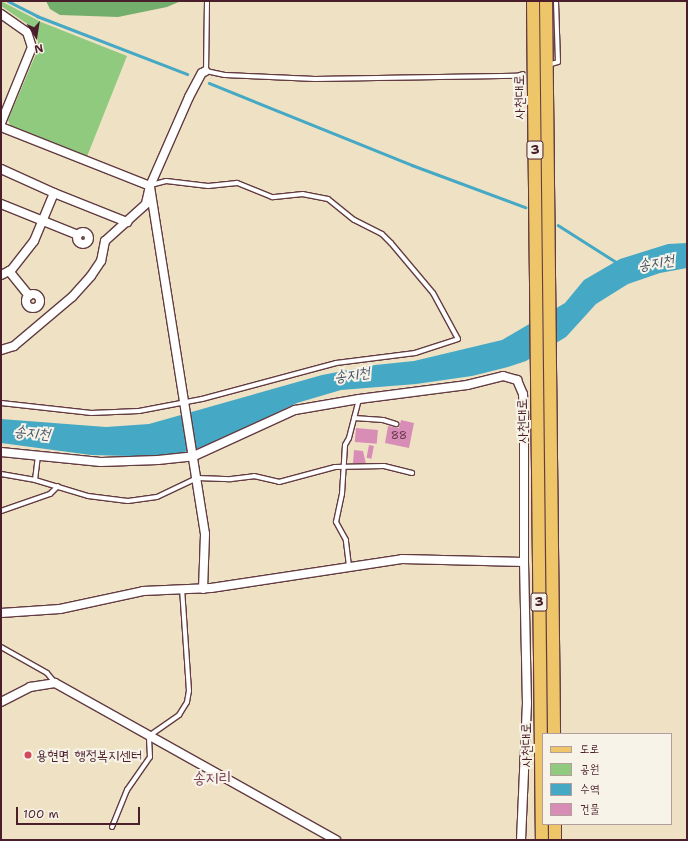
<!DOCTYPE html>
<meta charset="utf-8">
<style>
body{margin:0}
#map{position:relative;width:688px;height:841px;overflow:hidden;background:#efe2c4;font-family:"Shantell Sans","Poor Story",sans-serif}
div>[style]{position:absolute}
[style*='--x']{left:calc(var(--x)*1px);top:calc(var(--y)*1px);width:calc(var(--w)*1px);rotate:calc(var(--a)*1deg)}
.green>*{inset:0;background:#8fca7e}
.forest>*{inset:0;background:#73ae6d}
.water>*{inset:0;background:#45a8c5}
.stream>*{height:2.5px;margin:-1.25px;padding:0 1.25px;transform-origin:1.25px;border-radius:1.25px;background:#45a8c5}
.building>*{inset:0;background:#d88db7;transform-origin:0 0}
.roads{filter:drop-shadow(1px 0 #633c42) drop-shadow(-1px 0 #633c42) drop-shadow(0 1px #633c42) drop-shadow(0 -1px #633c42)}
.service>*{height:4px;margin:-2px;padding:0 2px;transform-origin:2px;border-radius:2px;background:#fff}
.minor>*{height:8px;margin:-4px;padding:0 4px;transform-origin:4px;border-radius:4px;background:#fff}
.minor>.ring{margin:-4px;padding:0;box-sizing:content-box;background:none;border:8px solid #fff;border-radius:50%}
.primary>*{height:12px;margin:-6px;padding:0 6px;transform-origin:6px;border-radius:6px;background:#eec569}
.dots>*{width:11px;height:11px;translate:-50% -50%;box-sizing:border-box;border:2px solid #f7f3e8;border-radius:50%}
span{translate:-50% -50%;white-space:nowrap;text-align:center;line-height:1.15;-webkit-text-stroke:4px #f7f3e8;paint-order:stroke}
.number-label{font-size:12px;color:#6e3a4e}
.number-label span{-webkit-text-stroke-width:0}
.shield-label span{padding:1px 3px;background:#f7f3e8;border:1px solid;border-radius:3px;-webkit-text-stroke-width:0}
.shield-label{font-size:13px;color:#4a1f2b;font-weight:700}
.street-label{font-size:14px;color:#4a1f2b}
.poi-label{font-size:14px;color:#4a1f2b}
.left{translate:0 -50%;text-align:left}
.water-label{font-size:15px;color:#485669;font-style:italic}
.quarter-label{font-size:16px;color:#7c465c}
.frame{position:absolute;inset:0;border:2px solid #4a1f2b;pointer-events:none}
.legend{position:absolute;left:542px;top:733px;width:130px;height:92px;box-sizing:border-box;background:#f7f3e8;border:1px solid #b29e9c;margin:0;padding:5px 7px;list-style:none;font-size:12px;color:#4a1f2b}
.legend li{display:flex;align-items:center;gap:8px;height:20px}
.legend b{width:20px;border:1px solid #b29e9c}
.north{position:absolute;left:16px;top:16px;width:40px;height:40px;-webkit-text-stroke:3px #f7f3e8;paint-order:stroke;rotate:168deg;font-size:11px;font-weight:700;line-height:16px;text-align:center;color:#4a1f2b}
.north::after{content:'';display:block;margin:auto;width:14px;height:18px;background:#4a1f2b;clip-path:polygon(50% 0,100% 100%,50% 72%,0 100%)}
.scale{position:absolute;left:16px;top:807px;width:124px;height:18px;box-sizing:border-box;border:2px solid #4a1f2b;border-top:0;padding-left:5px;font-size:12px;line-height:14px;white-space:nowrap;color:#4a1f2b;-webkit-text-stroke:3px #f7f3e8;paint-order:stroke}
</style>
<div id="map">
<div class="green">
<div style="clip-path:polygon(1px 1px,41px 22px,127px 56px,86px 159px,11px 127px,8px 120px,38px 49px,38px 41px,29px 25px,1px 6px)"></div>
</div>
<div class="forest">
<div style="clip-path:polygon(46px 1px,181px 1px,167px 7px,118px 17px,60px 15px,50px 9px)"></div>
</div>
<div class="water">
<div style="clip-path:polygon(687px 243px,687px 268px,660px 273px,628px 284px,596px 304px,566px 337px,526px 361px,508px 367px,472px 376px,416px 384px,341px 390px,297px 403px,207px 446px,165px 457px,91px 455px,1px 443px,1px 419px,106px 427px,149px 424px,322px 375px,375px 365px,414px 361px,502px 340px,565px 303px,584px 280px,620px 259px,668px 244px)"></div>
</div>
<div class="stream">
<div style="--x:8;--y:1;--w:33;--a:27"></div>
<div style="--x:37;--y:16;--w:161;--a:21.1"></div>
<div style="--x:209;--y:83;--w:219;--a:22"></div>
<div style="--x:412;--y:165;--w:121;--a:20.4"></div>
<div style="--x:558;--y:225;--w:69;--a:32.5"></div>
</div>
<div class="building">
<div style="clip-path:polygon(401px 420px,414px 423px,409px 448px,385px 443px,388px 426px,399px 428px)"></div>
<div style="left:356px;top:428px;width:22px;height:14px;rotate:5deg"></div>
<div style="left:369px;top:445px;width:5px;height:13px;rotate:11deg"></div>
<div style="clip-path:polygon(354px 450px,363px 451px,366px 464px,353px 463px)"></div>
</div>
<div class="roads">
<div class="service">
<div style="--x:207;--y:1;--w:70;--a:90.8"></div>
<div style="--x:206;--y:71;--w:19;--a:12"></div>
<div style="--x:225;--y:75;--w:90;--a:2.5"></div>
<div style="--x:315;--y:79;--w:202;--a:-0.9"></div>
<div style="--x:517;--y:76;--w:6;--a:-18"></div>
<div style="--x:551;--y:64;--w:7;--a:-16"></div>
<div style="--x:558;--y:62;--w:61;--a:-91.9"></div>
<div style="--x:1;--y:403;--w:91;--a:6.3"></div>
<div style="--x:91;--y:413;--w:48;--a:-2.4"></div>
<div style="--x:139;--y:411;--w:64;--a:-10.8"></div>
<div style="--x:202;--y:399;--w:139;--a:-15"></div>
<div style="--x:336;--y:363;--w:80;--a:-7.2"></div>
<div style="--x:415;--y:353;--w:45;--a:-18"></div>
<div style="--x:458;--y:339;--w:52;--a:-118.5"></div>
<div style="--x:433;--y:293;--w:65;--a:-130"></div>
<div style="--x:391;--y:243;--w:13;--a:-135"></div>
<div style="--x:382;--y:234;--w:31;--a:-153"></div>
<div style="--x:354;--y:220;--w:33;--a:-141"></div>
<div style="--x:328;--y:199;--w:25;--a:-169"></div>
<div style="--x:303;--y:194;--w:31;--a:174"></div>
<div style="--x:272;--y:197;--w:38;--a:-158"></div>
<div style="--x:237;--y:183;--w:29;--a:174"></div>
<div style="--x:208;--y:186;--w:42;--a:-173.2"></div>
<div style="--x:166;--y:181;--w:16;--a:165"></div>
<div style="--x:354;--y:418;--w:29;--a:4"></div>
<div style="--x:383;--y:420;--w:14;--a:17"></div>
<div style="--x:1;--y:474;--w:35;--a:10"></div>
<div style="--x:35;--y:480;--w:55;--a:16.8"></div>
<div style="--x:88;--y:496;--w:40;--a:7.1"></div>
<div style="--x:128;--y:501;--w:29;--a:-8"></div>
<div style="--x:157;--y:497;--w:44;--a:-25.4"></div>
<div style="--x:197;--y:478;--w:34;--a:2"></div>
<div style="--x:231;--y:479;--w:23;--a:-7"></div>
<div style="--x:254;--y:476;--w:26;--a:13"></div>
<div style="--x:279;--y:482;--w:58;--a:-15"></div>
<div style="--x:335;--y:467;--w:49;--a:-1.2"></div>
<div style="--x:384;--y:466;--w:29;--a:14"></div>
<div style="--x:35;--y:480;--w:23;--a:-83"></div>
<div style="--x:1;--y:511;--w:52;--a:-19.1"></div>
<div style="--x:50;--y:494;--w:11;--a:-45"></div>
<div style="--x:349;--y:566;--w:26;--a:-97"></div>
<div style="--x:346;--y:540;--w:21;--a:-119"></div>
<div style="--x:336;--y:522;--w:29;--a:-78"></div>
<div style="--x:342;--y:494;--w:49;--a:-86.5"></div>
<div style="--x:345;--y:445;--w:8;--a:-60"></div>
<div style="--x:349;--y:438;--w:40;--a:-75.6"></div>
<div style="--x:1;--y:647;--w:53;--a:29.5"></div>
<div style="--x:47;--y:673;--w:13;--a:51"></div>
<div style="--x:112;--y:827;--w:40;--a:-68"></div>
<div style="--x:127;--y:790;--w:40;--a:-55.1"></div>
<div style="--x:150;--y:757;--w:21;--a:-93"></div>
<div style="--x:149;--y:736;--w:37;--a:-35"></div>
<div style="--x:179;--y:715;--w:15;--a:-58"></div>
<div style="--x:187;--y:702;--w:11;--a:-80"></div>
<div style="--x:189;--y:691;--w:102;--a:-93.9"></div>
</div>
<div class="minor">
<div style="--x:1;--y:14;--w:32;--a:35"></div>
<div style="--x:27;--y:32;--w:16;--a:72"></div>
<div style="--x:32;--y:47;--w:82;--a:112.2"></div>
<div style="--x:1;--y:127;--w:160;--a:21.6"></div>
<div style="--x:150;--y:186;--w:18;--a:103"></div>
<div style="--x:146;--y:204;--w:55;--a:137.9"></div>
<div style="--x:105;--y:241;--w:20;--a:101"></div>
<div style="--x:101;--y:261;--w:18;--a:124"></div>
<div style="--x:91;--y:276;--w:28;--a:132"></div>
<div style="--x:72;--y:297;--w:76;--a:139.8"></div>
<div style="--x:14;--y:346;--w:14;--a:163"></div>
<div style="--x:1;--y:169;--w:58;--a:24.4"></div>
<div style="--x:54;--y:193;--w:52;--a:112.6"></div>
<div style="--x:34;--y:241;--w:37;--a:128"></div>
<div style="--x:11;--y:270;--w:11;--a:153"></div>
<div style="--x:54;--y:193;--w:79;--a:21.7"></div>
<div style="--x:1;--y:204;--w:83;--a:21.9"></div>
<div class="ring" style="left:77px;top:232px;width:4px;height:4px"></div>
<div style="--x:9;--y:271;--w:32;--a:51"></div>
<div class="ring" style="left:26px;top:294px;width:6px;height:6px"></div>
<div style="--x:1;--y:452;--w:100;--a:5.7"></div>
<div style="--x:101;--y:462;--w:57;--a:-2"></div>
<div style="--x:158;--y:460;--w:36;--a:-6"></div>
<div style="--x:194;--y:456;--w:111;--a:-24.5"></div>
<div style="--x:295;--y:410;--w:65;--a:-9.8"></div>
<div style="--x:359;--y:399;--w:109;--a:-7.4"></div>
<div style="--x:467;--y:385;--w:37;--a:-14"></div>
<div style="--x:503;--y:376;--w:15;--a:16"></div>
<div style="--x:517;--y:380;--w:15;--a:67"></div>
<div style="--x:523;--y:394;--w:22;--a:87"></div>
<div style="--x:524;--y:416;--w:146;--a:90"></div>
<div style="--x:524;--y:562;--w:141;--a:88.8"></div>
<div style="--x:527;--y:703;--w:137;--a:92.5"></div>
<div style="--x:203;--y:589;--w:55;--a:-87.9"></div>
<div style="--x:205;--y:534;--w:352;--a:-99"></div>
<div style="--x:150;--y:186;--w:97;--a:-66.3"></div>
<div style="--x:189;--y:97;--w:27;--a:-62"></div>
<div style="--x:202;--y:73;--w:4;--a:-27"></div>
<div style="--x:1;--y:613;--w:59;--a:-3.9"></div>
<div style="--x:60;--y:609;--w:85;--a:-12.2"></div>
<div style="--x:143;--y:591;--w:68;--a:-2.5"></div>
<div style="--x:211;--y:588;--w:193;--a:-8.6"></div>
<div style="--x:402;--y:559;--w:122;--a:1.4"></div>
<div style="--x:1;--y:702;--w:33;--a:-27"></div>
<div style="--x:30;--y:687;--w:25;--a:-9"></div>
<div style="--x:55;--y:683;--w:322;--a:29.2"></div>
</div>
<div class="primary">
<div style="--x:533;--y:1;--w:839;--a:89.39"></div>
<div style="--x:546;--y:1;--w:733;--a:89.37"></div>
<div style="--x:555;--y:824;--w:16;--a:90"></div>
</div>
</div>
<div class="dots">
<div style="left:28px;top:755px;background:#d1495b"></div>
</div>
<div class="number-label">
<span style="left:399px;top:436px">88</span>
</div>
<div class="shield-label">
<span style="left:535px;top:150px">3</span>
<span style="left:539px;top:602px">3</span>
</div>
<div class="street-label">
<span style="left:519px;top:97px;rotate:-91deg">사천대로</span>
<span style="left:522px;top:421px;rotate:-91deg">사천대로</span>
<span style="left:526px;top:745px;rotate:-91deg">사천대로</span>
</div>
<div class="poi-label">
<span class="left" style="left:36px;top:755px">용현면 행정복지센터</span>
</div>
<div class="water-label">
<span style="left:656px;top:263px;rotate:-9deg">송지천</span>
<span style="left:352px;top:375px;rotate:-8deg">송지천</span>
<span style="left:32px;top:433px;rotate:6deg">송지천</span>
</div>
<div class="quarter-label">
<span style="left:212px;top:778px">송지리</span>
</div>
<div class="frame"></div>
<ul class="legend">
<li><b style="height:5px;background:#eec569"></b>도로</li>
<li><b style="height:11px;background:#8fca7e"></b>공원</li>
<li><b style="height:11px;background:#45a8c5"></b>수역</li>
<li><b style="height:11px;background:#d88db7"></b>건물</li>
</ul>
<div class="north">N</div>
<div class="scale">100 m</div>
</div>
